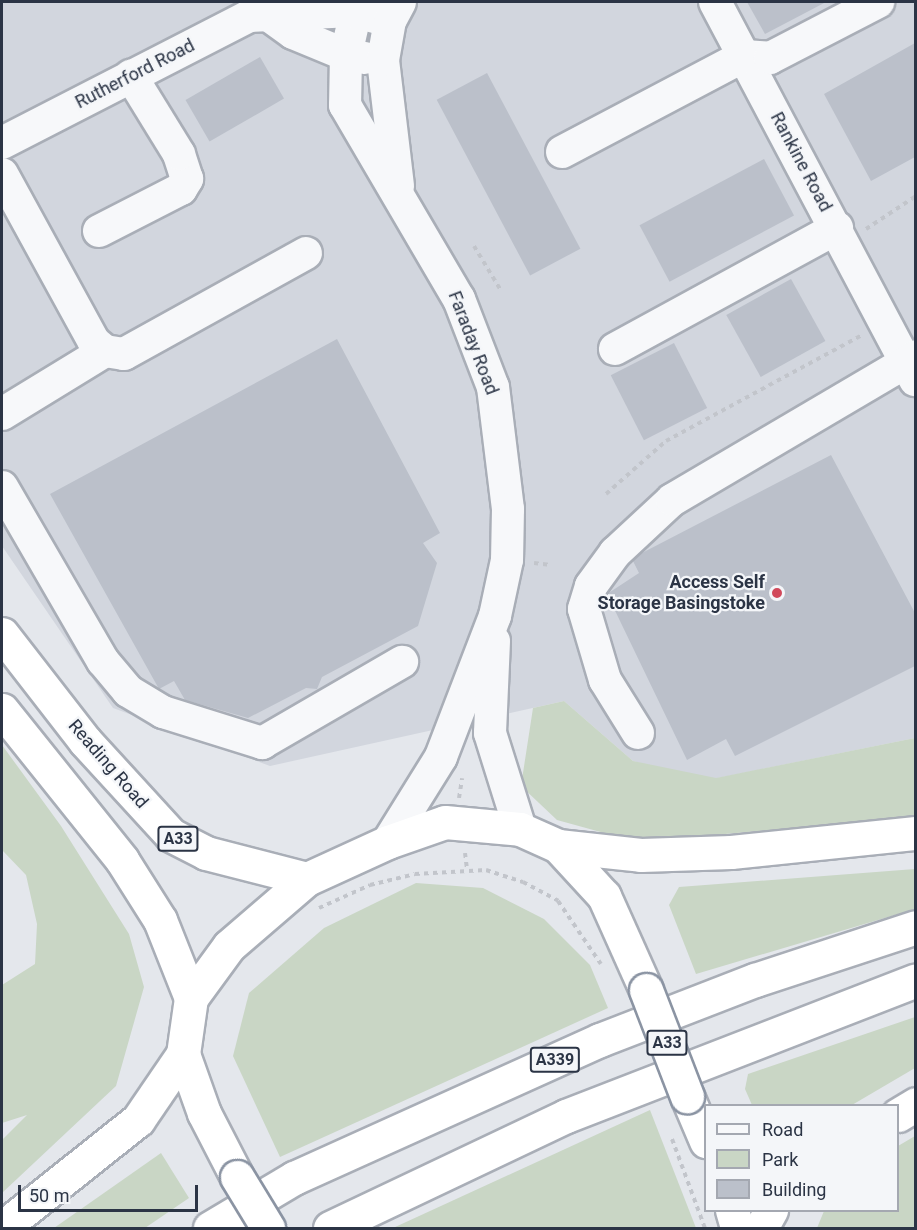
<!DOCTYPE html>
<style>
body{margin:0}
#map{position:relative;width:917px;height:1230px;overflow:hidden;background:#e4e7ec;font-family:Roboto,sans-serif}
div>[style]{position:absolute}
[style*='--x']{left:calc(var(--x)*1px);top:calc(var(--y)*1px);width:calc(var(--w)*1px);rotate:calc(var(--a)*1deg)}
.built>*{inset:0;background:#d2d6de}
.green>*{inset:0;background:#c9d6c5}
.building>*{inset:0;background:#bbc0ca;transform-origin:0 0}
.path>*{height:4px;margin-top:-2px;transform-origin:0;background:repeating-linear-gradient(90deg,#c2c5cb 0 4.5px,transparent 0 9px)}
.roads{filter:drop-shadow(2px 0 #a9aeb7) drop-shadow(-2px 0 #a9aeb7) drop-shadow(0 2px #a9aeb7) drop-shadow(0 -2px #a9aeb7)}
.minor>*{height:32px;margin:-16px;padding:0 16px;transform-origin:16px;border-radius:16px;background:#f7f8fa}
.highway>*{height:33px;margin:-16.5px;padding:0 16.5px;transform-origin:16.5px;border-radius:16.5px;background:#fff}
.bridges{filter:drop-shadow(2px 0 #8b94a3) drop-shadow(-2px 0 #8b94a3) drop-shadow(0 2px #8b94a3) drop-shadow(0 -2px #8b94a3)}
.highway-bridge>*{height:33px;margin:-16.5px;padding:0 16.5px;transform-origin:16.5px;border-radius:16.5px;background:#fff}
.dots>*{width:16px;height:16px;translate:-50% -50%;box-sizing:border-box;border:3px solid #f4f6f9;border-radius:50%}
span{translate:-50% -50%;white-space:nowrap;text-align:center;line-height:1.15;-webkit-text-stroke:4.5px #f4f6f9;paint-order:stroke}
.shield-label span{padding:2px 4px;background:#f4f6f9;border:2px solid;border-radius:4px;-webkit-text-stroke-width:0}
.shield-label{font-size:16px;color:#2b3445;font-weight:700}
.street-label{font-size:18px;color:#2b3445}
.poi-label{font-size:18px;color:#2b3445;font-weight:700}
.right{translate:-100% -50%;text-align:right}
.frame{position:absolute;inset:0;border:3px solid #2b3445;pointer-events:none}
.legend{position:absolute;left:704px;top:1104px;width:195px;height:108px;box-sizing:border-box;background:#f4f6f9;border:2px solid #a4a8b1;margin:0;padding:8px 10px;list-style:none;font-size:18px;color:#2b3445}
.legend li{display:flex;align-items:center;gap:12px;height:30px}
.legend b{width:30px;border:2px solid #a4a8b1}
.scale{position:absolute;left:18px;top:1185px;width:180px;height:27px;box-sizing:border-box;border:3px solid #2b3445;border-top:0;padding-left:8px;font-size:18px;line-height:21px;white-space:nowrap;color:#2b3445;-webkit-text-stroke:4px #f4f6f9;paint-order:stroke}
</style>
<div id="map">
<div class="built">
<div style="clip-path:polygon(2px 2px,915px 2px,915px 738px,703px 781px,633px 761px,564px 701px,270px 766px,113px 708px,2px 546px)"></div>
</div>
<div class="green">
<div style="clip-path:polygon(564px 701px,633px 761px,716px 778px,915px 738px,915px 817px,637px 842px,557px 820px,521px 786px,533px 708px)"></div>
<div style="clip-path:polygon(2px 745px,61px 826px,129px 934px,144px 987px,116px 1086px,2px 1193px,2px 1140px,27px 1115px,2px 1123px,2px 985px,35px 964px,37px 924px,26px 875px,2px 850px)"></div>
<div style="clip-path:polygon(915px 869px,915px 909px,696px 974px,669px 905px,679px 887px)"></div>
<div style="clip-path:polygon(416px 883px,483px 888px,544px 919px,590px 965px,608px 1008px,280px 1157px,233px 1056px,249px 993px,324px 928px)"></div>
<div style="clip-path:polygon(915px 1017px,915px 1068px,852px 1105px,752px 1105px,745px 1089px,748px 1074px)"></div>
<div style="clip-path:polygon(650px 1110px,696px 1228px,393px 1228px)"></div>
<div style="clip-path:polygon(915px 1136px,915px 1228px,817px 1228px,824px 1211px,898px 1210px,898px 1146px)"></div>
<div style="clip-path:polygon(161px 1153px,189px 1198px,145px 1228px,54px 1228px)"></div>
</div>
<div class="building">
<div style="clip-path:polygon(747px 2px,826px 2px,765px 34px)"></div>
<div style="clip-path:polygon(915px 43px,915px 157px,871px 181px,824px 94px)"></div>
<div style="left:260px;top:57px;width:48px;height:86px;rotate:60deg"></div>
<div style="left:487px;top:73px;width:199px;height:57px;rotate:62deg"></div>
<div style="left:764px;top:159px;width:64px;height:141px;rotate:62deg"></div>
<div style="left:791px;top:279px;width:71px;height:74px;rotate:61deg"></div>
<div style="clip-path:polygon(337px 339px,440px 533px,423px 543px,437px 563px,418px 626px,322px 677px,317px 689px,306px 688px,248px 718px,185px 700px,174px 681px,159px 689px,50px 494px)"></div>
<div style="left:674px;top:343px;width:73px;height:71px;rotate:63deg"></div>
<div style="clip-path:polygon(831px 455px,915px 613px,915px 666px,735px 756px,726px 739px,687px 760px,607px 594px,639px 573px,633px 561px,640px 554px)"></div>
</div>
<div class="path">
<div style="--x:866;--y:229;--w:60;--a:-33.4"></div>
<div style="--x:474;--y:246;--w:50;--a:58.8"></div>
<div style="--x:606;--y:494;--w:80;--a:-41.5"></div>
<div style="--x:666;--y:441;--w:223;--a:-28.4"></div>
<div style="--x:534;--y:563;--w:17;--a:7"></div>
<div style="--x:459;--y:798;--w:20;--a:-81"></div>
<div style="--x:465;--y:853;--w:17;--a:83"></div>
<div style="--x:319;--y:908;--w:56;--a:-24.3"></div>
<div style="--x:370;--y:885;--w:46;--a:-13.7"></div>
<div style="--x:415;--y:874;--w:71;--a:-3.2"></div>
<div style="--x:486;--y:870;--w:39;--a:18"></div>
<div style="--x:523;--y:882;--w:40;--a:28"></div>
<div style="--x:558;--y:901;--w:76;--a:55.7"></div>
<div style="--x:672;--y:1139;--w:95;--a:69.7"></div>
</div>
<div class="roads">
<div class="minor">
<div style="--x:358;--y:2;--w:54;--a:102.8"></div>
<div style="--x:346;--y:55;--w:50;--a:91.1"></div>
<div style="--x:345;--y:105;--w:225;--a:59.6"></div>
<div style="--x:459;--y:299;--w:94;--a:68.9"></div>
<div style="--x:493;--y:387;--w:123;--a:83"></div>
<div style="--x:508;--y:509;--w:51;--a:91.1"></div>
<div style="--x:507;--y:560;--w:57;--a:102.1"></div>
<div style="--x:495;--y:616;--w:151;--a:111"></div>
<div style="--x:441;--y:757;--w:100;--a:121.9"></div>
<div style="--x:715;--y:2;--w:428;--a:62.1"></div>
<div style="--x:271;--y:17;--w:27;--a:36"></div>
<div style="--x:293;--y:33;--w:57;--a:22.5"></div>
<div style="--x:346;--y:55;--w:19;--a:9"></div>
<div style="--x:2;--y:143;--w:278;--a:-27.2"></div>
<div style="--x:249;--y:16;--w:103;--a:-2.8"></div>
<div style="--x:352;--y:11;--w:39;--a:15"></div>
<div style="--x:562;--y:152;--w:206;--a:-27.8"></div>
<div style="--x:744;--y:56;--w:26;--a:4"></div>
<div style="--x:770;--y:58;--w:122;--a:-27.4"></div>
<div style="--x:2;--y:174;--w:192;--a:61.3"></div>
<div style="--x:94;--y:342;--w:14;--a:39"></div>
<div style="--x:105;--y:351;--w:19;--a:9"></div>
<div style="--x:124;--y:354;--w:208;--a:-29"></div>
<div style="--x:398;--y:186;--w:127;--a:-96.8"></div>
<div style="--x:383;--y:60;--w:40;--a:-80"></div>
<div style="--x:390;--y:21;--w:21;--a:-62"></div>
<div style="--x:99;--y:231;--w:92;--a:-27.1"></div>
<div style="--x:181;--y:189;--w:12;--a:-59"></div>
<div style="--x:187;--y:179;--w:26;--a:-108"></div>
<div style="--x:179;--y:154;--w:92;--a:-121.6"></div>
<div style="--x:615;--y:349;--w:253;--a:-28.6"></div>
<div style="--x:2;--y:414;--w:121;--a:-31.5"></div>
<div style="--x:2;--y:487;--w:201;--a:59.9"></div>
<div style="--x:103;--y:661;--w:39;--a:50"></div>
<div style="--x:128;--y:691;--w:41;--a:31"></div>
<div style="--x:163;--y:712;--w:104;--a:17.4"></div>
<div style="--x:262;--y:743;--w:162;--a:-30.1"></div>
<div style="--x:494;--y:641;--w:92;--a:92.5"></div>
<div style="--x:490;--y:733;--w:101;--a:72.6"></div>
<div style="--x:638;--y:733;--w:62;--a:-121.9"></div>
<div style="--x:605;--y:680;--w:74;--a:-106.5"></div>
<div style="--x:584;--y:609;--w:24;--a:-73"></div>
<div style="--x:591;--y:586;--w:41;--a:-54"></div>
<div style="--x:615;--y:553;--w:78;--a:-42.9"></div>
<div style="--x:672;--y:500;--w:283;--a:-30.5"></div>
</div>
<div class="highway">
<div style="--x:2;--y:634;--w:135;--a:52.2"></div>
<div style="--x:85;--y:741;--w:127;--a:47.5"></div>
<div style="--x:171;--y:835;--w:39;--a:27"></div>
<div style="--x:206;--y:853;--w:104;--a:14.4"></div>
<div style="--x:2;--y:710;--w:192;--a:51.3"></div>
<div style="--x:122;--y:860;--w:71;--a:57.7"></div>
<div style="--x:160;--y:920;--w:84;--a:68.3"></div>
<div style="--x:558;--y:846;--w:83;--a:6.2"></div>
<div style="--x:641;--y:855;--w:90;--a:-1.9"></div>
<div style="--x:731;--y:852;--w:186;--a:-5.9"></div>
<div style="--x:687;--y:1096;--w:49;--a:67.1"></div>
<div style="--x:898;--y:1115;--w:21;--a:-31"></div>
<div style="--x:237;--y:1177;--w:72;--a:-117.3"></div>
<div style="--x:204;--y:1113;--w:63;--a:-109.6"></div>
<div style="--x:183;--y:1054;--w:57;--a:-81.9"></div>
<div style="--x:191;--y:998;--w:64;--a:-53.8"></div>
<div style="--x:229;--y:946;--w:103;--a:-40.7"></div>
<div style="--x:307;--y:879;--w:89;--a:-24.6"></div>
<div style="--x:388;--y:842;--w:60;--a:-19.3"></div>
<div style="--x:445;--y:822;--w:75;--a:5.3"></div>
<div style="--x:520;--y:829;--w:42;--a:24.1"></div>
<div style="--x:558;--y:846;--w:68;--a:47.4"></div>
<div style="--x:604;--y:896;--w:103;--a:65.9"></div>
<div style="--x:732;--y:1210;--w:19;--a:74"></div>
<div style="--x:2;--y:1228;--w:174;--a:-38.5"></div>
<div style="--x:138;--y:1120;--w:80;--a:-55.7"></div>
<div style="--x:210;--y:1228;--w:98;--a:-30.8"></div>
<div style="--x:294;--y:1178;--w:336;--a:-24.3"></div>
<div style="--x:600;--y:1040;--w:166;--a:-21.2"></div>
<div style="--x:755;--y:980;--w:169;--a:-18.2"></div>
<div style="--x:330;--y:1228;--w:261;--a:-25.4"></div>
<div style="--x:566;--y:1116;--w:375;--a:-21.2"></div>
<div style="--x:761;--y:1228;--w:21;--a:-61"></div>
</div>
</div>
<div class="bridges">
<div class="highway-bridge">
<div style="--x:646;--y:990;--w:114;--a:68.9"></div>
<div style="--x:237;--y:1177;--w:60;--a:58.7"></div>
</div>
</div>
<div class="dots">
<div style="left:777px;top:593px;background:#d1495b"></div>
</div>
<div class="shield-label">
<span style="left:178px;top:839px">A33</span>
<span style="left:667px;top:1043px">A33</span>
<span style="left:555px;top:1060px">A339</span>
</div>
<div class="street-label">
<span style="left:135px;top:74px;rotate:-27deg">Rutherford Road</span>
<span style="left:801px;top:162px;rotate:62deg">Rankine Road</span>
<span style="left:473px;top:343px;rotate:69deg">Faraday Road</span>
<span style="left:108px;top:764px;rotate:49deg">Reading Road</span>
</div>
<div class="poi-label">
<span class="right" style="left:765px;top:593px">Access Self<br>Storage Basingstoke</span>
</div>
<div class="frame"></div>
<ul class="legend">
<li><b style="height:8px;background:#f7f8fa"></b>Road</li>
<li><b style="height:16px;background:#c9d6c5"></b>Park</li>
<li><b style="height:16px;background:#bbc0ca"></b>Building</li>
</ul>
<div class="scale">50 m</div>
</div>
